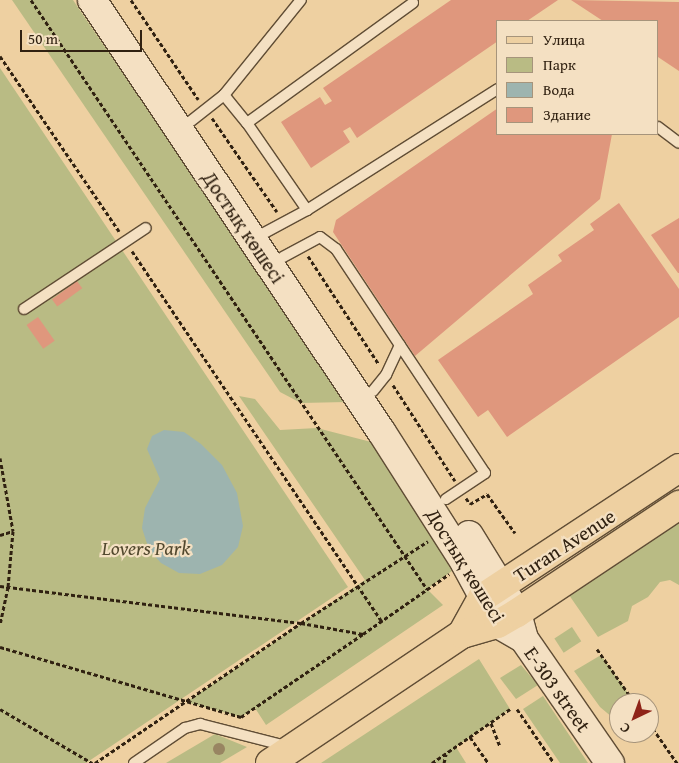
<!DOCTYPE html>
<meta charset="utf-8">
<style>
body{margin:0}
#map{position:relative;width:679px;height:763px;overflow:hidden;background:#eed0a1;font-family:"Gentium Book Plus",serif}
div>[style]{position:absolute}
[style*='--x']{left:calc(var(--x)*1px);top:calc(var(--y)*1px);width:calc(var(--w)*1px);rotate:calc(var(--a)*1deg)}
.green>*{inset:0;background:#b9bb84;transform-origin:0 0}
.water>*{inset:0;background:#9db4af}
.building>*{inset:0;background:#df977d;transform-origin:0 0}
.path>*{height:3px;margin-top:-1.5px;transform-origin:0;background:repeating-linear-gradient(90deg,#302111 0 4px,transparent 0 6.5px)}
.roads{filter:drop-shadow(1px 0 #604d35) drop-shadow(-1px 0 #604d35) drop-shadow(0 1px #604d35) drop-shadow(0 -1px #604d35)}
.lane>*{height:10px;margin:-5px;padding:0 5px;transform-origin:5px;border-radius:5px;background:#f4e0c2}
.secondary>*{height:28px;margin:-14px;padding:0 14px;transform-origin:14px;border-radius:14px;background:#f4e0c2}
.primary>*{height:28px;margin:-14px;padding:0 14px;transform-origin:14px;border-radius:14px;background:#eed0a1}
.trees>*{width:12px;height:12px;margin:-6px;border-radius:50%;background:#988562}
span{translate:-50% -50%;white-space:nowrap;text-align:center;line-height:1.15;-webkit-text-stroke:4.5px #f4e0c2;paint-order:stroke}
.street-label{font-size:20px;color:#302111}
.park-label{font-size:20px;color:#52482e;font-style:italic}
.legend{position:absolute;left:496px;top:20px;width:162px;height:115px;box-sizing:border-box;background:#f4e0c2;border:1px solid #a6947b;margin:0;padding:6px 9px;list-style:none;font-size:15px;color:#302111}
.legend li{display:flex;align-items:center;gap:10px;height:25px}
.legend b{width:25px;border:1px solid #a6947b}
.north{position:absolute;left:609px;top:693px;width:50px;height:50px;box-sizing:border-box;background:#f4e0c2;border:1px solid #a6947b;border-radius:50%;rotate:222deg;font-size:14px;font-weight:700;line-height:20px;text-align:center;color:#302111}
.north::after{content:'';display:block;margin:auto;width:18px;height:22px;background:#8f2418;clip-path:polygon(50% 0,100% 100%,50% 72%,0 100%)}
.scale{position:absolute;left:20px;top:30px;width:122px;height:22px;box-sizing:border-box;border:2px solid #302111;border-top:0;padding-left:6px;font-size:15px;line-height:18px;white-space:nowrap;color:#302111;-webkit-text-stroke:4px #f4e0c2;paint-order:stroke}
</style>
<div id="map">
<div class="green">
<div style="clip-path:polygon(12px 0,73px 0,346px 402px,301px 403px,280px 392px)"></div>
<div style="clip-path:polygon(0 68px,348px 587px,86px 763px,0 763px)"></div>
<div style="clip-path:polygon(239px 396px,255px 399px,280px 430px,317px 428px,375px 443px,452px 571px,427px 589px,443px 605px,266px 725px,255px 708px,241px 717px,186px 702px,365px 580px)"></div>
<div style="clip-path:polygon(679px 522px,679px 585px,670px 580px,660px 582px,648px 597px,632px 606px,628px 621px,598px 637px,569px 595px)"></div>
<div style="left:572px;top:627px;width:17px;height:21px;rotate:57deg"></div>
<div style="clip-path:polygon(601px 655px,635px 703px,619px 703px,619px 723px,600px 707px,574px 671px)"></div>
<div style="clip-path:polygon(479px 659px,510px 709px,456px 747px,466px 763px,321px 763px)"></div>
<div style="clip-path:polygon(521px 665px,538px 685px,516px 699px,500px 678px)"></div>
<div style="clip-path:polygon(543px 696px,588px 763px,560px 763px,523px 709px)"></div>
<div style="clip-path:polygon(215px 734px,247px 747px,220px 763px,166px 763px)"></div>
</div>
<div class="water">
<div style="clip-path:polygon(164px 430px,184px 432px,201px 444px,222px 465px,237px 493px,243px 526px,238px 547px,222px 565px,200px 574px,179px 573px,161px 563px,149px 550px,142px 528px,145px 508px,160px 479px,147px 449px,152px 436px)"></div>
</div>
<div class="building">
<div style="clip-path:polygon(451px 0,558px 0,527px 21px,498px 21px,498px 41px,357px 138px,350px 127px,343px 131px,350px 142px,311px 168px,281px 122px,320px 97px,325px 105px,332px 101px,323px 88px)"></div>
<div style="clip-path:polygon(571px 0,679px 2px,679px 71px,658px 57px,658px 21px,603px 21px)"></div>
<div style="clip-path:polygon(498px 108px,498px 134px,612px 134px,600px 199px,415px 356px,333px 232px,336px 220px)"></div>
<div style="clip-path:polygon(619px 203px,679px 289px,679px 317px,507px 437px,488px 410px,478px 417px,438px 360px,533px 294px,528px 285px,562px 261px,558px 255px,594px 230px,590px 224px)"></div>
<div style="clip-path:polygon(679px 218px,679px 273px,678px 273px,651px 235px)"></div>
<div style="left:77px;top:281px;width:9px;height:31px;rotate:54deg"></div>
<div style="left:38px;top:317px;width:29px;height:14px;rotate:55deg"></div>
</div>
<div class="path">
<div style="--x:31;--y:0;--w:710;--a:56.09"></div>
<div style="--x:131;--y:0;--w:120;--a:55.9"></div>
<div style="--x:0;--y:56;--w:212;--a:55.8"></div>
<div style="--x:212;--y:118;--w:114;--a:55.3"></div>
<div style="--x:132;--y:251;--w:447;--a:56"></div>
<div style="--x:308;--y:256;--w:128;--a:56.8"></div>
<div style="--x:393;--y:385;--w:114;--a:57.1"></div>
<div style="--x:0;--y:458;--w:74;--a:79.9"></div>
<div style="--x:13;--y:531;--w:56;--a:95.1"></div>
<div style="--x:8;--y:587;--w:39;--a:102"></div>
<div style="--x:466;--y:498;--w:7;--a:56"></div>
<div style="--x:470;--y:504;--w:20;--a:-30"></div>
<div style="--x:487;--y:494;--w:48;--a:54.3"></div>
<div style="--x:0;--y:535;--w:14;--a:-17"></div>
<div style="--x:0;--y:586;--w:303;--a:7"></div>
<div style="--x:301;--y:623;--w:151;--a:-32.8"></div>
<div style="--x:0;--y:647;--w:251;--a:16.2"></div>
<div style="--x:241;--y:717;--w:148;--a:-34.2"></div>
<div style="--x:597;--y:649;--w:66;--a:54.9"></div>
<div style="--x:0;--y:709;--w:107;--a:30.4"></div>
<div style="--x:517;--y:709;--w:65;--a:55.6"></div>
<div style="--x:491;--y:723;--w:25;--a:69"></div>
<div style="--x:649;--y:723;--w:49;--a:55"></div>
<div style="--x:470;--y:737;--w:32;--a:55"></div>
<div style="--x:95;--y:763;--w:249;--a:-34.2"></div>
<div style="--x:301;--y:623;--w:63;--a:10.1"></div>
<div style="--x:363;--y:634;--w:105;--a:-34.9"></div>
<div style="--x:432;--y:763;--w:95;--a:-34.7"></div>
<div style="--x:444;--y:763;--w:9;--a:-77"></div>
</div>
<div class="roads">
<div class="lane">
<div style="--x:224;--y:95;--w:36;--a:51"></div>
<div style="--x:247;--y:123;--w:205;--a:-35.9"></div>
<div style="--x:191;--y:121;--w:42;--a:-38.2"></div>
<div style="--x:224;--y:95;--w:122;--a:-51"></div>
<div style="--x:247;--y:123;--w:106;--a:55.4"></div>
<div style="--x:658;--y:127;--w:26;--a:37"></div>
<div style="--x:253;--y:239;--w:61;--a:-28.2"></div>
<div style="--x:307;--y:210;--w:226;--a:-32.4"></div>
<div style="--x:283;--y:257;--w:42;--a:-28.4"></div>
<div style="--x:320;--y:237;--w:20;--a:37"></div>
<div style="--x:336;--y:249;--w:269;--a:56.4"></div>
<div style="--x:485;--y:473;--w:47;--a:146.3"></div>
<div style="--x:24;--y:309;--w:146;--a:-33.6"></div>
<div style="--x:373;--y:391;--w:21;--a:-51"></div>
<div style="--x:386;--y:375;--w:33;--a:-65"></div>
<div style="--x:134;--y:763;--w:62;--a:-34.5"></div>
<div style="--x:185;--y:728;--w:16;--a:-15"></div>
<div style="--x:200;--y:724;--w:89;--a:14.3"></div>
</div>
<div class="secondary">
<div style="--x:92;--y:0;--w:519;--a:56.16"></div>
<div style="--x:381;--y:431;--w:156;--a:57.5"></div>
<div style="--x:465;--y:563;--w:69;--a:61.6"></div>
<div style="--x:498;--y:624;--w:30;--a:30"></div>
<div style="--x:524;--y:639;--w:151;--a:55.3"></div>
<div style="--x:469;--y:535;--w:92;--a:58.4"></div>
<div style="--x:517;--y:613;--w:23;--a:75"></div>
</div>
<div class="primary">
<div style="--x:462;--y:634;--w:41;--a:-60.9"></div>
<div style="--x:482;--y:598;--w:236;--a:-33.4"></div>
<div style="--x:270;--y:763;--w:231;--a:-33.9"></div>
<div style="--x:462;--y:634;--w:37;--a:-16"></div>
<div style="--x:498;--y:624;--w:22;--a:-30"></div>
<div style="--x:517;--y:613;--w:195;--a:-33.7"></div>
</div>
</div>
<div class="trees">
<div style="left:219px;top:749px"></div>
</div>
<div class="street-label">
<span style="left:244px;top:227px;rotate:56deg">Достық көшесі</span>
<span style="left:564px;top:545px;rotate:-33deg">Turan Avenue</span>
<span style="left:466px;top:565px;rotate:58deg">Достық көшесі</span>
<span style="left:558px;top:689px;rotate:55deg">E-303 street</span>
</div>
<div class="park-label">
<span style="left:146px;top:547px">Lovers Park</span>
</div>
<ul class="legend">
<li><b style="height:6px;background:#eed0a1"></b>Улица</li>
<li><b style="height:14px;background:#b9bb84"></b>Парк</li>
<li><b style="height:14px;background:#9db4af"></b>Вода</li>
<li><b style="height:14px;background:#df977d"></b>Здание</li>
</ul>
<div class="north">С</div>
<div class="scale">50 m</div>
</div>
